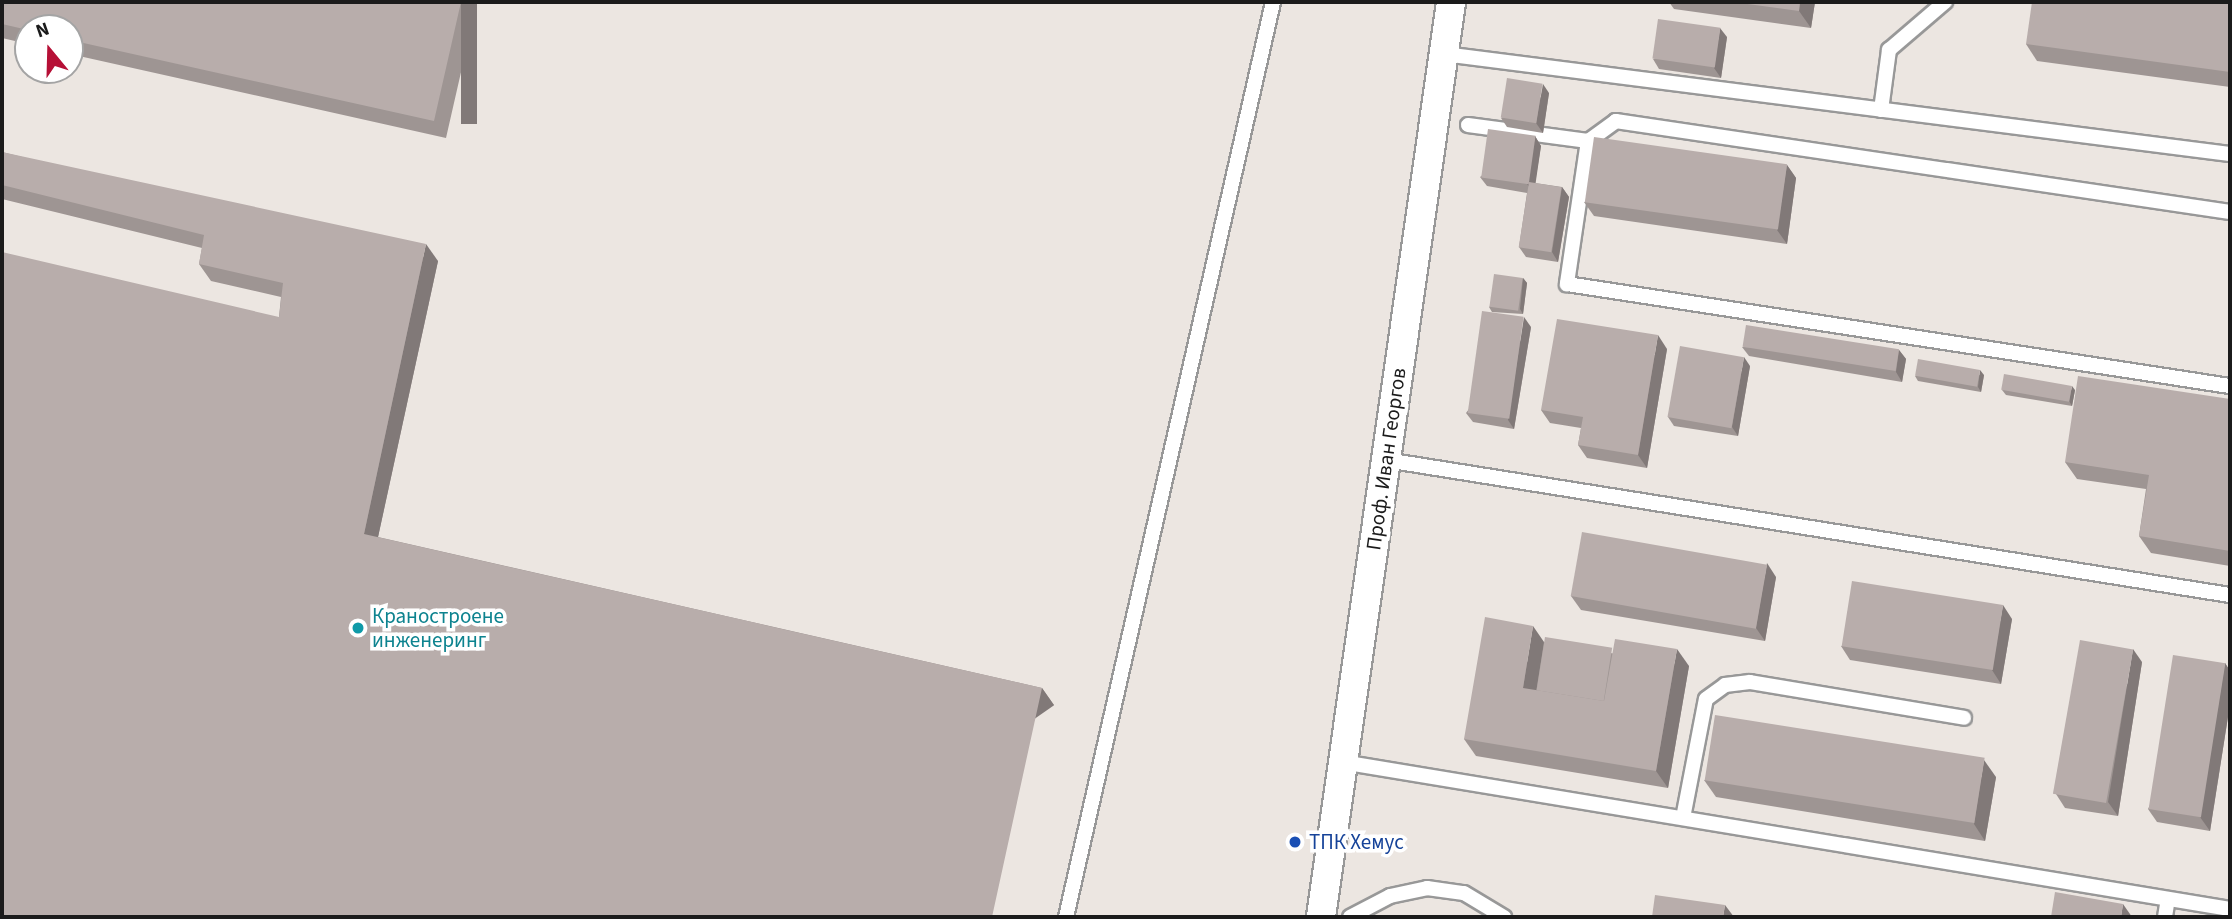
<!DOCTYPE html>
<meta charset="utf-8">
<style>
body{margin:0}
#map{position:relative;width:2232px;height:919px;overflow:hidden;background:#ece6e1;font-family:"Source Sans 3",sans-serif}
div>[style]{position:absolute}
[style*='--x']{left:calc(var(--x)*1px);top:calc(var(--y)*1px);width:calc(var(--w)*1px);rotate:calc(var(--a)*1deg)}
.roads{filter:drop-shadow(2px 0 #989898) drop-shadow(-2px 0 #989898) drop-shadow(0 2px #989898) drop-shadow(0 -2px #989898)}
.service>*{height:14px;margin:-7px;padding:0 7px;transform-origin:7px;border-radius:7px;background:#fff}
.minor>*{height:28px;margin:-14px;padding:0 14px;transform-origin:14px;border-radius:14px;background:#fff}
.wall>*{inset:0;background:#9e9593}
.shaded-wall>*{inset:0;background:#817978;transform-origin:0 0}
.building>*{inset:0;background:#b8adab;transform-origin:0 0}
.dots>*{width:19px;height:19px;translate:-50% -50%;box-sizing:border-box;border:4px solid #fff;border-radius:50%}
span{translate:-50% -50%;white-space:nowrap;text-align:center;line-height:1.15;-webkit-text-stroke:7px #fff;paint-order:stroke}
.street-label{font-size:21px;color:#1b1b1b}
.culture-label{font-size:21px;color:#0d838f}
.left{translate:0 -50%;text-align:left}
.transit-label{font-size:21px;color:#164399}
.frame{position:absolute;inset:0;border:4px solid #1b1b1b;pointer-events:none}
.north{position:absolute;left:14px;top:14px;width:70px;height:70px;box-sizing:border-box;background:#fff;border:2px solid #a4a4a4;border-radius:50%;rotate:341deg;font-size:19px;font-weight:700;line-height:28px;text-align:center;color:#1b1b1b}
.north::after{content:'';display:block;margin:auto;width:24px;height:32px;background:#b61036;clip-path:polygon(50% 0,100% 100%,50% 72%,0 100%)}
</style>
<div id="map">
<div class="roads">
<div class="service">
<div style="--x:1444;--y:54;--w:792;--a:7.25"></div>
<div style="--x:1881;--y:110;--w:61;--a:-82.4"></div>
<div style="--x:1889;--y:50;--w:74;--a:-40.6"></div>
<div style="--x:1468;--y:125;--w:121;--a:7.6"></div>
<div style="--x:2230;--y:212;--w:621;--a:-171.57"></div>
<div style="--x:1616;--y:121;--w:34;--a:144"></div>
<div style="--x:1588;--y:141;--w:145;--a:98.4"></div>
<div style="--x:1567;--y:284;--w:671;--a:8.75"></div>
<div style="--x:1386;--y:460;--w:855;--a:9.09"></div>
<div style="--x:1342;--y:762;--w:900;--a:9.4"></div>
<div style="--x:1683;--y:818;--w:121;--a:-79.1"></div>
<div style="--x:1706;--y:699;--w:24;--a:-36"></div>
<div style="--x:1725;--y:685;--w:25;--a:-7"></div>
<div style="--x:1750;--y:682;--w:217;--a:9.5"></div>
<div style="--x:1066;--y:917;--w:938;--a:-77.25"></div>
<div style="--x:1350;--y:917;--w:45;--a:-27.7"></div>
<div style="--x:1390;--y:896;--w:38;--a:-12"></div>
<div style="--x:1427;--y:888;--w:37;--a:8"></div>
<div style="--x:1464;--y:893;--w:47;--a:31"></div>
<div style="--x:2165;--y:917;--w:18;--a:-81"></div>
</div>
<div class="minor">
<div style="--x:1321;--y:917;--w:924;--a:-81.91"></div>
</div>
</div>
<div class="wall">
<div style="clip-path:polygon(2px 2px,477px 2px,446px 138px,70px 54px,70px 28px,28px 28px,28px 44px,2px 38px)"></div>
<div style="clip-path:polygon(1669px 2px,1815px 2px,1811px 28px,1674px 9px)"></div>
<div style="clip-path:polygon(2230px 2px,2230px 87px,2037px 61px,2026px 44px)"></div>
<div style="clip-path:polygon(1727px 37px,1721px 78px,1659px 69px,1653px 59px)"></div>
<div style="clip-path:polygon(1549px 93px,1543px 133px,1507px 127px,1501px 118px)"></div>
<div style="clip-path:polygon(1535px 136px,1541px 146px,1535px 183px,1562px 187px,1569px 197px,1558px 262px,1526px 257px,1519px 247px,1527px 193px,1487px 186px,1480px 177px)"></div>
<div style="clip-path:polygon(2px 152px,438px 261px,378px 537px,1042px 688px,1054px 705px,2px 917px,279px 317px,281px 297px,211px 281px,199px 264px,202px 248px,2px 199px)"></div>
<div style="clip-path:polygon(1787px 165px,1796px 178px,1787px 244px,1594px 216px,1584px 202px)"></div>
<div style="clip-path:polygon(1523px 278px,1527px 283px,1523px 314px,1492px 312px,1489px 307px)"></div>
<div style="clip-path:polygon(1531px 327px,1514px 429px,1473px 422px,1466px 413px)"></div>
<div style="clip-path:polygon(1742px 347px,1899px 350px,1906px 359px,1902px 382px,1749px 356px)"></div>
<div style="clip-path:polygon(1667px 349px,1647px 468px,1587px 458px,1578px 445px,1581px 428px,1550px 423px,1541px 410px)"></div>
<div style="clip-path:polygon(1750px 366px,1738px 436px,1674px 426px,1668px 417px)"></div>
<div style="clip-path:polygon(1984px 375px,1981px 392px,1918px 381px,1915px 376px)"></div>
<div style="clip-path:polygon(2002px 390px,2075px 390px,2072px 406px,2006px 395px)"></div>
<div style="clip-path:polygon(2230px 399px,2230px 566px,2151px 553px,2139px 536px,2146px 489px,2077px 479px,2065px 462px)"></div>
<div style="clip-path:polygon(1776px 577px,1765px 641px,1581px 610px,1571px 596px)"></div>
<div style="clip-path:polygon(2012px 619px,2001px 684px,1850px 660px,1841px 646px)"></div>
<div style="clip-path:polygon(1544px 642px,1689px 666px,1668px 788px,1476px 756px,1464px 739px)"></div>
<div style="clip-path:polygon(2142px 662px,2118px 816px,2065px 808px,2056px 794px)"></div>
<div style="clip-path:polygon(2225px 663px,2230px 671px,2230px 704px,2210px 831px,2157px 822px,2148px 809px)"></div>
<div style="clip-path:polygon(1996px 777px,1985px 841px,1716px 797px,1704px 780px)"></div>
</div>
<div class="shaded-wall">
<div style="left:461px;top:2px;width:16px;height:122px"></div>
<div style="clip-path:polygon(1800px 2px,1815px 2px,1811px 28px,1799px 11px)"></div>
<div style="clip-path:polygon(1720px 28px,1727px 37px,1721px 78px,1714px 68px)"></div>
<div style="clip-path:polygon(1543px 84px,1549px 93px,1543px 133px,1536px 123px)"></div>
<div style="clip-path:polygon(1535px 136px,1541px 146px,1534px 194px,1527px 184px)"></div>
<div style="clip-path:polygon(1787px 165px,1796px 178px,1787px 244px,1777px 230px)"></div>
<div style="clip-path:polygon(1562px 187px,1569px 197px,1558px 262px,1552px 252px)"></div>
<div style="clip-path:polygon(426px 244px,438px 261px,375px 551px,364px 534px)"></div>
<div style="clip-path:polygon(1523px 278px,1527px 283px,1523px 314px,1520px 309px)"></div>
<div style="clip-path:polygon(1524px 317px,1531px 327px,1514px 429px,1508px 420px)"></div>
<div style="clip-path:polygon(1658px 335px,1667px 349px,1647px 468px,1638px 455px)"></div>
<div style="clip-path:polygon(1899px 350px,1906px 359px,1902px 382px,1896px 372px)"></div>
<div style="clip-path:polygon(1744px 357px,1750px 366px,1738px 436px,1732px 427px)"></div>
<div style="clip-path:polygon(1980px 370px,1984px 375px,1981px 392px,1978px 387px)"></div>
<div style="clip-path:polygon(2072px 386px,2075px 390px,2072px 406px,2069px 401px)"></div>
<div style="clip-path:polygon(1767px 563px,1776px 577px,1765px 641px,1756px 628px)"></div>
<div style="clip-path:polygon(2003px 605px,2012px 619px,2001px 684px,1992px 670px)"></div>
<div style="clip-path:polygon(1533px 626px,1544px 642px,1534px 705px,1523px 688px)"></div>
<div style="clip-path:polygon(1677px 649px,1689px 666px,1668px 788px,1656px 771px)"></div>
<div style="clip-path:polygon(2133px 649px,2142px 662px,2118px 816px,2108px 802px)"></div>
<div style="clip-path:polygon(2225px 663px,2230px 671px,2230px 704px,2210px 831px,2200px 817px)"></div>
<div style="left:1042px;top:688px;width:21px;height:234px;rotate:55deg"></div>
<div style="clip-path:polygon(1984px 760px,1996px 777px,1985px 841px,1974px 824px)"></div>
<div style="clip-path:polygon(2123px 904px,2132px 917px,2121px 917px)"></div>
<div style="clip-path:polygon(1725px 905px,1734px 917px,1723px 917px)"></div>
</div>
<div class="building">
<div style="clip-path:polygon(2px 2px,461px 2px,434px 121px,70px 40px,70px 28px,28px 28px,28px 30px,2px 24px)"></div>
<div style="clip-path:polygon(1733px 2px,1800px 2px,1799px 11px)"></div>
<div style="clip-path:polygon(2032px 2px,2230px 2px,2230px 72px,2026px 44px)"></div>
<div style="left:1658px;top:19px;width:63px;height:40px;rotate:8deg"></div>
<div style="left:1507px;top:78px;width:36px;height:40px;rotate:9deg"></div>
<div style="left:1488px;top:129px;width:48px;height:49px;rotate:8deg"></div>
<div style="left:1594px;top:137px;width:195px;height:66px;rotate:8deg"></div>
<div style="clip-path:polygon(2px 152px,426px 244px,364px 534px,1042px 688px,992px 917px,2px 917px,2px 252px,279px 317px,283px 283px,199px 264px,204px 235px,2px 185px)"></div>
<div style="left:1529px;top:182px;width:33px;height:66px;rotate:9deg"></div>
<div style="left:1494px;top:274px;width:29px;height:33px;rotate:8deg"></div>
<div style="left:1482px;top:311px;width:42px;height:103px;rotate:8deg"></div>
<div style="clip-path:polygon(1557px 319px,1658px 335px,1638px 455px,1578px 445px,1583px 417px,1541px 410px)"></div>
<div style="left:1746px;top:325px;width:155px;height:22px;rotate:9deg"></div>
<div style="left:1680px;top:346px;width:65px;height:72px;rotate:10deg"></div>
<div style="left:1918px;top:359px;width:63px;height:17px;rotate:10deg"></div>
<div style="left:2004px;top:374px;width:69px;height:16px;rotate:10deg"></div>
<div style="clip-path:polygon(2078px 376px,2230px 399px,2230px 551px,2139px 536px,2149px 475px,2065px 462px)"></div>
<div style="left:1582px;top:532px;width:188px;height:65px;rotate:10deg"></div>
<div style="left:1852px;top:581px;width:153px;height:66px;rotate:9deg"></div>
<div style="clip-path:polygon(1485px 617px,1533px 626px,1523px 688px,1604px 701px,1615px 639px,1677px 649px,1656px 771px,1464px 739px)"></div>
<div style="left:1545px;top:637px;width:68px;height:54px;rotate:9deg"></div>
<div style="left:2080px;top:640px;width:54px;height:156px;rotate:10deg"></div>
<div style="left:2173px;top:655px;width:53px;height:156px;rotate:9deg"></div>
<div style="left:1715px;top:715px;width:273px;height:66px;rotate:9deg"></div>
<div style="clip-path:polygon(2055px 892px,2123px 904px,2121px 917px,2051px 917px)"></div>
<div style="clip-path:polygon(1655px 895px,1725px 905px,1723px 917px,1652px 917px)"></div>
</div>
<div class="dots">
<div style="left:358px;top:628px;background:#0f9aa8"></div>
<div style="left:1295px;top:842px;background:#1a4fb4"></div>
</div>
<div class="street-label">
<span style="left:1386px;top:459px;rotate:-82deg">Проф. Иван Георгов</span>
</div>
<div class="culture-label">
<span class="left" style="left:372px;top:628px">Краностроене<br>инженеринг</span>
</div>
<div class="transit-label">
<span class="left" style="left:1309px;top:842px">ТПК Хемус</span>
</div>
<div class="frame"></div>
<div class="north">N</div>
</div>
